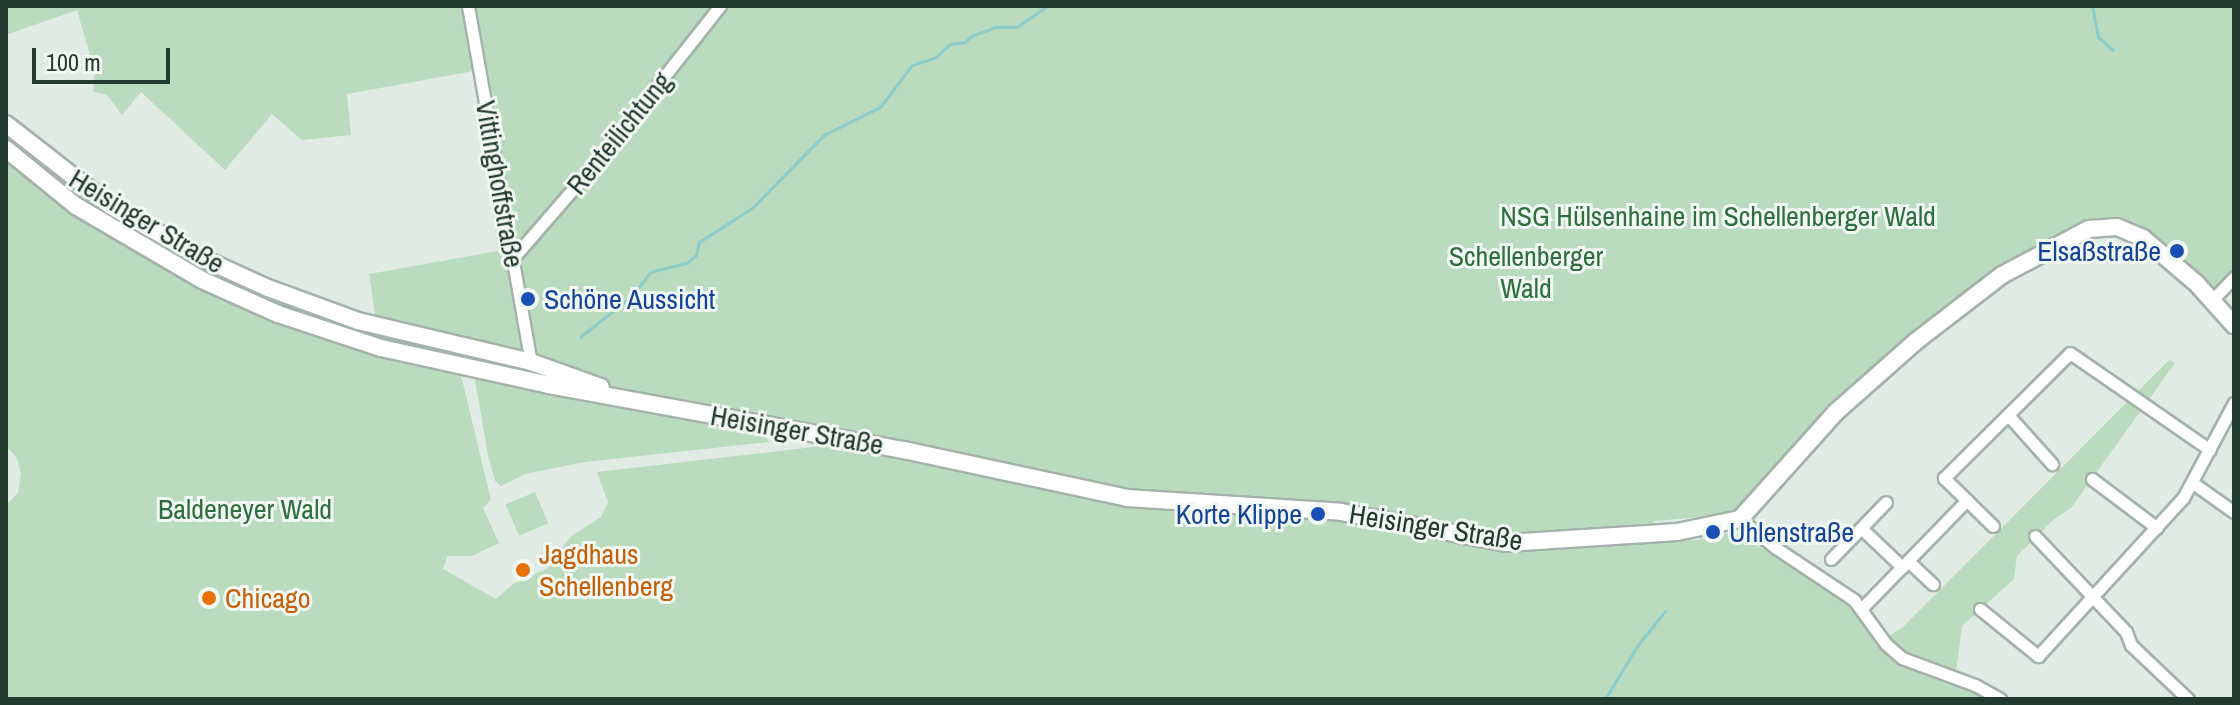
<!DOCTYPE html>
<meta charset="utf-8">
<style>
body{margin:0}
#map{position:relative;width:2240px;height:705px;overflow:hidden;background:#e1ebe5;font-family:"Archivo Narrow",sans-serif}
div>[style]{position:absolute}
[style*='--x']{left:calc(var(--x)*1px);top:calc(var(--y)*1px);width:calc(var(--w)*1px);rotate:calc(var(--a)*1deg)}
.green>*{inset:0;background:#bbdbbe;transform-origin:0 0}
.stream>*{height:3px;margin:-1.5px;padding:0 1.5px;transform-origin:1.5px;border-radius:1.5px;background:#8ccdcc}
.roads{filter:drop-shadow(2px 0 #a4b2ab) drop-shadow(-2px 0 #a4b2ab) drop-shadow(0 2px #a4b2ab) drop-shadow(0 -2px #a4b2ab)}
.minor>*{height:11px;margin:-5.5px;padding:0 5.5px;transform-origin:5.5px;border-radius:5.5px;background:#fff}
.secondary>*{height:16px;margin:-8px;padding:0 8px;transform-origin:8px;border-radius:8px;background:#fff}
.dots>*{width:22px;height:22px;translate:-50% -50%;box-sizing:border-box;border:4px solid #f1f8f3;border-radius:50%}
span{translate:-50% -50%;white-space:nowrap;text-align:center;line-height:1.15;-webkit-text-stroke:6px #f1f8f3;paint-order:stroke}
.street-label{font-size:28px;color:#223a30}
.park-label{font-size:28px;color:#2f6f3d}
.transit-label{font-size:28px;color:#164399}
.right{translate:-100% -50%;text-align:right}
.left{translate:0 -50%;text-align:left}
.food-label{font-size:28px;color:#c56008}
.frame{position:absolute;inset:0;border:8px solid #223a30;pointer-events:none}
.scale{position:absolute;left:32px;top:48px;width:138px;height:36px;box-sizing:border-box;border:4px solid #223a30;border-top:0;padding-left:10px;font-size:24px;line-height:28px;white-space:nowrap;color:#223a30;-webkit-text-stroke:6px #f1f8f3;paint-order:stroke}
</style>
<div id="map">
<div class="green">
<div style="clip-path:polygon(6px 6px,2234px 6px,2234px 276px,2213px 298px,2172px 258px,2104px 225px,1971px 293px,1741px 509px,1723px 515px,1655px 521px,1636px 531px,1509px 540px,1143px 495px,639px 395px,557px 367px,538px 354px,376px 321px,369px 274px,498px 251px,474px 71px,347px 94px,351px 135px,302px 140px,272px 114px,225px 170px,141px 92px,122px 115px,107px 95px,93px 92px,95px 72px,77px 10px,6px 35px)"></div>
<div style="clip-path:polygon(15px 140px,205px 265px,516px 366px,518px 372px,340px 331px,219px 283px,79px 203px,10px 142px)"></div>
<div style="clip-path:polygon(6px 152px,176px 271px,460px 371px,491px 500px,483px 508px,499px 543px,472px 556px,447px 556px,443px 569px,496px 599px,513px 584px,548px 568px,570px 537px,601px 517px,608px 502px,597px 472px,831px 445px,1161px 509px,1345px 518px,1486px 547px,1697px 540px,1734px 532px,1847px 599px,1880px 643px,1993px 699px,6px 699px,6px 505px,18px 493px,21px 474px,17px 458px,6px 446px)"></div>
<div style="clip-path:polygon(2169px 360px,2175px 363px,2071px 508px,2053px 520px,2017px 556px,2014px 579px,1962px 626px,1956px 672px,1924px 661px,1899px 647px,1889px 636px,1903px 627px)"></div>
<div style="clip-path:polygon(477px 375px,766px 436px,769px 442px,585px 462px,525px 474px,501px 486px,495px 481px,488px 455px,475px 380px)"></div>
<div style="left:535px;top:492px;width:34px;height:32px;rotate:67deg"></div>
</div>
<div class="stream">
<div style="--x:2092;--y:6;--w:32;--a:79"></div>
<div style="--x:2098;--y:37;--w:20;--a:41"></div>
<div style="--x:580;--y:337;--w:66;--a:-38.3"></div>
<div style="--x:632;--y:296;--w:30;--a:-53"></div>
<div style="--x:650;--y:272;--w:38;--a:-14"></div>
<div style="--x:687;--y:263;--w:12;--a:-42"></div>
<div style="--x:696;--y:255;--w:13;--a:-77"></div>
<div style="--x:699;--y:242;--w:63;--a:-32.7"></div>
<div style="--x:752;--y:208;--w:103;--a:-45.4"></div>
<div style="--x:824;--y:135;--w:63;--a:-26.6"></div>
<div style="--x:880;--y:107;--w:53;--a:-52.7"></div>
<div style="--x:912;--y:65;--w:25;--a:-18"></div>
<div style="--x:936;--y:57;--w:19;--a:-43"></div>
<div style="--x:950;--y:44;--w:15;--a:-8"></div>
<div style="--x:965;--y:42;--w:8;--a:-45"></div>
<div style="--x:971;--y:36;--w:27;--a:-20"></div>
<div style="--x:996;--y:27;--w:21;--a:0"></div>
<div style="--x:1017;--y:27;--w:37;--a:-35"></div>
<div style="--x:1605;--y:699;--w:62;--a:-58.9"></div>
<div style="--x:1637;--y:646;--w:45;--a:-51.3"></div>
</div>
<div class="roads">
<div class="minor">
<div style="--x:468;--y:6;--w:362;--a:80"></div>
<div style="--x:514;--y:257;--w:130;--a:-49.1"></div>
<div style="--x:599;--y:159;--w:195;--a:-51.7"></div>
<div style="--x:2213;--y:299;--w:30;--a:-46"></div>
<div style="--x:2008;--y:415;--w:66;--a:48.1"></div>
<div style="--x:2092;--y:479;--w:81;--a:37"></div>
<div style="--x:2193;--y:483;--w:50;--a:35.3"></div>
<div style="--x:1740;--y:519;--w:46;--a:38.9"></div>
<div style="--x:1776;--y:548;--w:94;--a:33.7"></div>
<div style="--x:1854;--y:600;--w:54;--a:54"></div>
<div style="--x:1886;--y:644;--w:21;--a:41"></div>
<div style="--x:1902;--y:658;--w:78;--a:20.3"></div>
<div style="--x:1975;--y:685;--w:29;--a:29"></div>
<div style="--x:1993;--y:526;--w:69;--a:-135.6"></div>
<div style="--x:1944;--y:478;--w:177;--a:-44.8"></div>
<div style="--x:2070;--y:353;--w:170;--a:34.7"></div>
<div style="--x:1861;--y:528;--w:57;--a:43.6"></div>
<div style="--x:2035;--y:536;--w:132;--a:46.5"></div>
<div style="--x:2126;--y:632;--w:14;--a:69"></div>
<div style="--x:2131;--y:645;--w:79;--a:43.5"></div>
<div style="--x:1831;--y:559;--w:79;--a:-46"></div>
<div style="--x:1908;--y:561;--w:34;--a:43"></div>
<div style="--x:1861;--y:609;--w:152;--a:-45.8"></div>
<div style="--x:1980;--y:609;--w:75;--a:39"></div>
<div style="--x:2038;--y:656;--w:214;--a:-47.5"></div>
<div style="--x:2183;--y:498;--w:108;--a:-61.8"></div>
</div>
<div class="secondary">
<div style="--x:6;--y:124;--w:133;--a:38"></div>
<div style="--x:111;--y:206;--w:107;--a:29.7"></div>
<div style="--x:204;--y:259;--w:70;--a:24.4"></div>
<div style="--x:268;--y:288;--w:96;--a:20.1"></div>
<div style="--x:358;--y:321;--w:178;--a:13.3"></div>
<div style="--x:531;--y:362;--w:74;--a:19.7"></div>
<div style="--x:6;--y:149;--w:90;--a:39.2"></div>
<div style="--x:76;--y:206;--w:146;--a:30.4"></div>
<div style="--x:202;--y:280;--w:83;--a:24.1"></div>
<div style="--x:278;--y:314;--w:108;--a:18.3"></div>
<div style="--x:381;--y:348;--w:172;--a:12.4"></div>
<div style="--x:549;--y:385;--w:361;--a:10.4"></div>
<div style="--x:904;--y:450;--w:228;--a:12.1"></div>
<div style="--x:1127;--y:498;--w:214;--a:3.7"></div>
<div style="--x:1341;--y:512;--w:169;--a:10.6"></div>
<div style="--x:1507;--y:543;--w:170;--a:-3.7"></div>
<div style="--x:1677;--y:532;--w:64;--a:-11.7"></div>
<div style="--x:1740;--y:519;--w:144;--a:-48.1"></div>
<div style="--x:1836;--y:412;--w:106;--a:-41.5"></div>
<div style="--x:1915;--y:342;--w:110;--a:-37.6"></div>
<div style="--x:2002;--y:275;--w:98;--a:-27.9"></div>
<div style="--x:2089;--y:229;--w:28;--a:-4"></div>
<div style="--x:2117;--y:227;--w:28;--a:23"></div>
<div style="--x:2143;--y:238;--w:70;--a:40.3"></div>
<div style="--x:2196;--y:283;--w:57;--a:47.9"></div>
</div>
</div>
<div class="dots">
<div style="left:2177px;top:251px;background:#1a4fb4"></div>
<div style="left:528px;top:299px;background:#1a4fb4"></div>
<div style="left:1318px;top:514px;background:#1a4fb4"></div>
<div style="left:1713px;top:532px;background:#1a4fb4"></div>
<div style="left:523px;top:570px;background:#e8710a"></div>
<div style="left:209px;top:598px;background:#e8710a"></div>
</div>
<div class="street-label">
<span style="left:619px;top:133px;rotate:-51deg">Renteilichtung</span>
<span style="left:500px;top:184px;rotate:80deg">Vittinghoffstraße</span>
<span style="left:147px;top:221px;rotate:31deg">Heisinger Straße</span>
<span style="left:797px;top:430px;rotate:10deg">Heisinger Straße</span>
<span style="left:1436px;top:527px;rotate:9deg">Heisinger Straße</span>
</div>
<div class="park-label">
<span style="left:1718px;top:216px">NSG Hülsenhaine im Schellenberger Wald</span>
<span style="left:1526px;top:272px">Schellenberger<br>Wald</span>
<span style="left:245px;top:509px">Baldeneyer Wald</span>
</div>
<div class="transit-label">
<span class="right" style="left:2161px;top:251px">Elsaßstraße</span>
<span class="left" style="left:544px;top:299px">Schöne Aussicht</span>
<span class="right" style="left:1302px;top:514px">Korte Klippe</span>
<span class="left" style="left:1729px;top:532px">Uhlenstraße</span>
</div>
<div class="food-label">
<span class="left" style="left:539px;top:570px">Jagdhaus<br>Schellenberg</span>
<span class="left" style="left:225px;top:598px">Chicago</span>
</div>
<div class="frame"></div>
<div class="scale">100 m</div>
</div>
